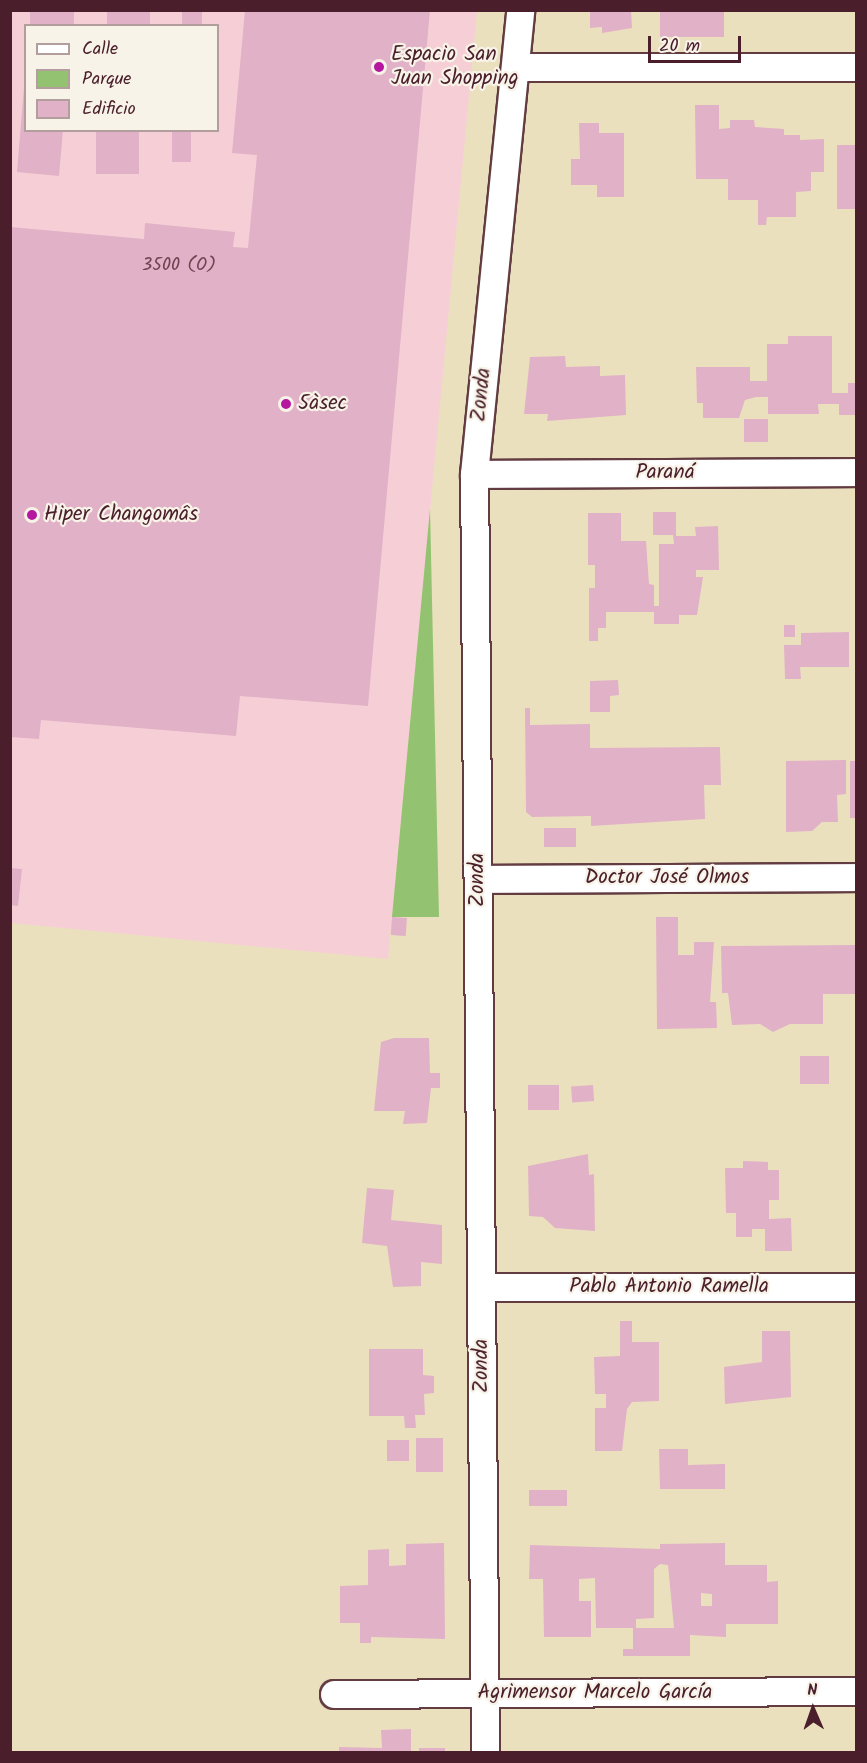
<!DOCTYPE html>
<meta charset="utf-8">
<style>
body{margin:0}
#map{position:relative;width:867px;height:1763px;overflow:hidden;background:#ebe0be;font-family:Kalam,sans-serif}
div>[style]{position:absolute}
[style*='--x']{left:calc(var(--x)*1px);top:calc(var(--y)*1px);width:calc(var(--w)*1px);rotate:calc(var(--a)*1deg)}
.built>*{inset:0;background:#f6cfd6}
.green>*{inset:0;background:#93c271}
.building>*{inset:0;background:#e1b1c7;transform-origin:0 0}
.roads{filter:drop-shadow(2px 0 #623c41) drop-shadow(-2px 0 #623c41) drop-shadow(0 2px #623c41) drop-shadow(0 -2px #623c41)}
.street>*{height:27px;margin:-13.5px;padding:0 13.5px;transform-origin:13.5px;border-radius:13.5px;background:#fff}
.dots>*{width:16px;height:16px;translate:-50% -50%;box-sizing:border-box;border:3px solid #f7f3e8;border-radius:50%}
span{translate:-50% -50%;white-space:nowrap;text-align:center;line-height:1.15;-webkit-text-stroke:4.5px #f7f3e8;paint-order:stroke}
.number-label{font-size:18px;color:#704452}
.number-label span{-webkit-text-stroke-width:0}
.poi-label{font-size:21px;color:#4a1f2b}
.left{translate:0 -50%;text-align:left}
.street-label{font-size:21px;color:#4a1f2b}
.frame{position:absolute;inset:0;border:12px solid #4a1f2b;pointer-events:none}
.legend{position:absolute;left:24px;top:24px;width:195px;height:108px;box-sizing:border-box;background:#f7f3e8;border:2px solid #b29e9c;margin:0;padding:8px 10px;list-style:none;font-size:18px;color:#4a1f2b}
.legend li{display:flex;align-items:center;gap:12px;height:30px}
.legend b{width:30px;border:2px solid #b29e9c}
.north{position:absolute;left:783px;top:1679px;width:60px;height:60px;-webkit-text-stroke:4px #f7f3e8;paint-order:stroke;rotate:358deg;font-size:16px;font-weight:700;line-height:24px;text-align:center;color:#4a1f2b}
.north::after{content:'';display:block;margin:auto;width:21px;height:27px;background:#4a1f2b;clip-path:polygon(50% 0,100% 100%,50% 72%,0 100%)}
.scale{position:absolute;left:648px;top:36px;width:93px;height:27px;box-sizing:border-box;border:3px solid #4a1f2b;border-top:0;padding-left:8px;font-size:18px;line-height:21px;white-space:nowrap;color:#4a1f2b;-webkit-text-stroke:4px #f7f3e8;paint-order:stroke}
</style>
<div id="map">
<div class="built">
<div style="clip-path:polygon(evenodd,10px 11px,477px 11px,388px 959px,11px 923px,10px 11px,26px 26px,218px 26px,218px 130px,26px 130px,26px 26px)"></div>
</div>
<div class="green">
<div style="clip-path:polygon(430px 509px,439px 917px,392px 917px)"></div>
</div>
<div class="building">
<div style="left:30px;top:10px;width:44px;height:16px"></div>
<div style="left:107px;top:10px;width:43px;height:16px"></div>
<div style="left:182px;top:10px;width:20px;height:16px"></div>
<div style="clip-path:polygon(245px 10px,430px 10px,368px 706px,240px 696px,236px 736px,41px 720px,39px 739px,10px 737px,10px 227px,144px 239px,145px 223px,235px 232px,233px 247px,248px 248px,257px 155px,232px 153px)"></div>
<div style="clip-path:polygon(590px 10px,631px 10px,632px 28px,602px 33px,602px 27px,590px 28px)"></div>
<div style="left:660px;top:10px;width:64px;height:27px"></div>
<div style="clip-path:polygon(24px 87px,26px 130px,63px 130px,59px 176px,17px 172px)"></div>
<div style="clip-path:polygon(695px 105px,719px 105px,719px 129px,730px 128px,730px 120px,754px 120px,755px 127px,784px 129px,784px 135px,800px 135px,800px 140px,824px 139px,824px 172px,811px 172px,811px 191px,796px 192px,796px 217px,767px 217px,766px 225px,758px 225px,758px 200px,728px 200px,728px 179px,696px 179px)"></div>
<div style="clip-path:polygon(579px 123px,599px 123px,599px 133px,624px 133px,624px 197px,597px 197px,597px 185px,571px 185px,571px 159px,580px 159px)"></div>
<div style="left:96px;top:130px;width:43px;height:44px"></div>
<div style="left:172px;top:130px;width:19px;height:32px"></div>
<div style="left:837px;top:145px;width:19px;height:64px"></div>
<div style="clip-path:polygon(788px 336px,832px 336px,832px 393px,848px 393px,848px 383px,856px 383px,856px 415px,839px 415px,839px 404px,818px 404px,819px 414px,768px 414px,768px 397px,756px 397px,745px 400px,739px 418px,703px 418px,703px 403px,697px 403px,696px 367px,750px 367px,750px 381px,767px 381px,767px 344px,788px 344px)"></div>
<div style="clip-path:polygon(565px 356px,566px 367px,600px 366px,600px 376px,625px 375px,626px 415px,547px 421px,548px 414px,524px 414px,530px 357px)"></div>
<div style="left:744px;top:419px;width:24px;height:23px"></div>
<div style="clip-path:polygon(653px 512px,676px 512px,676px 536px,696px 536px,695px 527px,718px 526px,719px 570px,696px 570px,696px 577px,703px 577px,697px 615px,679px 615px,679px 624px,654px 624px,654px 612px,606px 612px,606px 628px,598px 628px,598px 641px,589px 641px,589px 588px,595px 588px,595px 565px,588px 565px,588px 513px,621px 513px,621px 541px,646px 541px,649px 584px,654px 585px,654px 606px,659px 606px,659px 544px,674px 544px,673px 535px,653px 535px)"></div>
<div style="left:784px;top:625px;width:11px;height:12px"></div>
<div style="clip-path:polygon(849px 632px,849px 667px,800px 667px,801px 679px,785px 679px,784px 645px,801px 645px,801px 633px)"></div>
<div style="clip-path:polygon(618px 680px,619px 695px,610px 696px,610px 712px,590px 712px,590px 681px)"></div>
<div style="clip-path:polygon(525px 708px,530px 708px,530px 725px,590px 724px,590px 748px,720px 747px,721px 785px,704px 785px,705px 819px,591px 826px,591px 816px,532px 817px,526px 812px)"></div>
<div style="clip-path:polygon(846px 760px,846px 794px,837px 795px,838px 822px,822px 822px,812px 831px,786px 832px,786px 761px)"></div>
<div style="left:850px;top:761px;width:6px;height:57px"></div>
<div style="left:576px;top:828px;width:19px;height:32px;rotate:90deg"></div>
<div style="clip-path:polygon(10px 868px,22px 869px,18px 906px,10px 905px)"></div>
<div style="left:392px;top:917px;width:15px;height:18px;rotate:4deg"></div>
<div style="clip-path:polygon(656px 917px,678px 917px,678px 955px,694px 955px,694px 942px,714px 942px,710px 1002px,716px 1002px,717px 1028px,657px 1029px)"></div>
<div style="clip-path:polygon(856px 945px,856px 994px,823px 994px,823px 1024px,790px 1024px,773px 1032px,760px 1024px,732px 1025px,728px 993px,722px 993px,721px 946px)"></div>
<div style="clip-path:polygon(394px 1038px,429px 1038px,430px 1073px,440px 1073px,440px 1088px,431px 1088px,427px 1123px,403px 1124px,405px 1111px,374px 1111px,381px 1042px)"></div>
<div style="left:800px;top:1056px;width:29px;height:28px"></div>
<div style="left:559px;top:1085px;width:25px;height:31px;rotate:90deg"></div>
<div style="left:593px;top:1085px;width:16px;height:22px;rotate:86deg"></div>
<div style="clip-path:polygon(588px 1154px,589px 1175px,594px 1174px,595px 1231px,555px 1228px,543px 1217px,529px 1216px,528px 1166px)"></div>
<div style="clip-path:polygon(743px 1161px,768px 1162px,768px 1170px,779px 1170px,779px 1200px,769px 1200px,769px 1219px,791px 1218px,792px 1251px,765px 1251px,765px 1229px,752px 1229px,752px 1237px,736px 1237px,736px 1213px,726px 1213px,725px 1168px,743px 1168px)"></div>
<div style="clip-path:polygon(367px 1188px,394px 1190px,391px 1220px,442px 1225px,442px 1264px,421px 1262px,421px 1286px,393px 1287px,387px 1246px,362px 1243px)"></div>
<div style="clip-path:polygon(620px 1321px,632px 1321px,632px 1342px,659px 1342px,659px 1401px,632px 1402px,627px 1409px,622px 1451px,595px 1451px,595px 1408px,606px 1408px,606px 1394px,595px 1394px,594px 1357px,620px 1356px)"></div>
<div style="clip-path:polygon(762px 1331px,790px 1331px,791px 1397px,725px 1404px,724px 1367px,762px 1362px)"></div>
<div style="clip-path:polygon(369px 1349px,423px 1349px,423px 1375px,434px 1376px,434px 1393px,424px 1394px,425px 1415px,415px 1415px,416px 1428px,405px 1428px,404px 1416px,369px 1416px)"></div>
<div style="left:416px;top:1438px;width:27px;height:34px"></div>
<div style="left:387px;top:1440px;width:22px;height:21px"></div>
<div style="clip-path:polygon(659px 1449px,688px 1449px,688px 1465px,725px 1464px,725px 1489px,660px 1489px)"></div>
<div style="left:529px;top:1490px;width:38px;height:16px"></div>
<div style="clip-path:polygon(444px 1543px,445px 1639px,371px 1637px,371px 1643px,360px 1643px,360px 1623px,340px 1623px,340px 1586px,368px 1585px,368px 1550px,389px 1549px,389px 1566px,406px 1565px,406px 1544px)"></div>
<div style="clip-path:polygon(evenodd,725px 1543px,725px 1565px,767px 1565px,767px 1582px,778px 1581px,778px 1624px,726px 1624px,726px 1637px,690px 1635px,690px 1656px,623px 1656px,623px 1649px,633px 1649px,633px 1628px,596px 1628px,595px 1578px,579px 1579px,579px 1601px,591px 1601px,591px 1637px,544px 1637px,543px 1579px,529px 1579px,530px 1545px,660px 1549px,660px 1544px,725px 1543px,660px 1564px,668px 1565px,674px 1628px,636px 1628px,636px 1619px,654px 1618px,654px 1569px,660px 1564px,725px 1543px,701px 1593px,712px 1594px,712px 1606px,701px 1606px,701px 1593px)"></div>
<div style="clip-path:polygon(411px 1729px,411px 1752px,339px 1752px,339px 1747px,382px 1748px,381px 1730px)"></div>
<div style="left:419px;top:1748px;width:26px;height:4px"></div>
</div>
<div class="roads">
<div class="street">
<div style="--x:515;--y:67;--w:341;--a:0"></div>
<div style="--x:474;--y:474;--w:382;--a:-0.3"></div>
<div style="--x:478;--y:879;--w:378;--a:-0.3"></div>
<div style="--x:481;--y:1287;--w:375;--a:0"></div>
<div style="--x:334;--y:1694;--w:522;--a:-0.33"></div>
<div style="--x:485;--y:1752;--w:1278;--a:-90.49"></div>
<div style="--x:474;--y:474;--w:466;--a:-84.3"></div>
</div>
</div>
<div class="dots">
<div style="left:379px;top:67px;background:#b5179e"></div>
<div style="left:286px;top:404px;background:#b5179e"></div>
<div style="left:32px;top:515px;background:#b5179e"></div>
</div>
<div class="number-label">
<span style="left:179px;top:266px">3500 (O)</span>
</div>
<div class="poi-label">
<span class="left" style="left:391px;top:67px">Espacio San<br>Juan Shopping</span>
<span class="left" style="left:298px;top:404px">5àsec</span>
<span class="left" style="left:44px;top:515px">Hiper Changomâs</span>
</div>
<div class="street-label">
<span style="left:482px;top:395px;rotate:-84deg">Zonda</span>
<span style="left:665px;top:473px">Paraná</span>
<span style="left:667px;top:878px">Doctor José Olmos</span>
<span style="left:478px;top:880px;rotate:-90deg">Zonda</span>
<span style="left:669px;top:1287px">Pablo Antonio Ramella</span>
<span style="left:482px;top:1366px;rotate:-90deg">Zonda</span>
<span style="left:595px;top:1693px">Agrimensor Marcelo García</span>
</div>
<div class="frame"></div>
<ul class="legend">
<li><b style="height:8px;background:#fff"></b>Calle</li>
<li><b style="height:16px;background:#93c271"></b>Parque</li>
<li><b style="height:16px;background:#e1b1c7"></b>Edificio</li>
</ul>
<div class="north">N</div>
<div class="scale">20 m</div>
</div>
